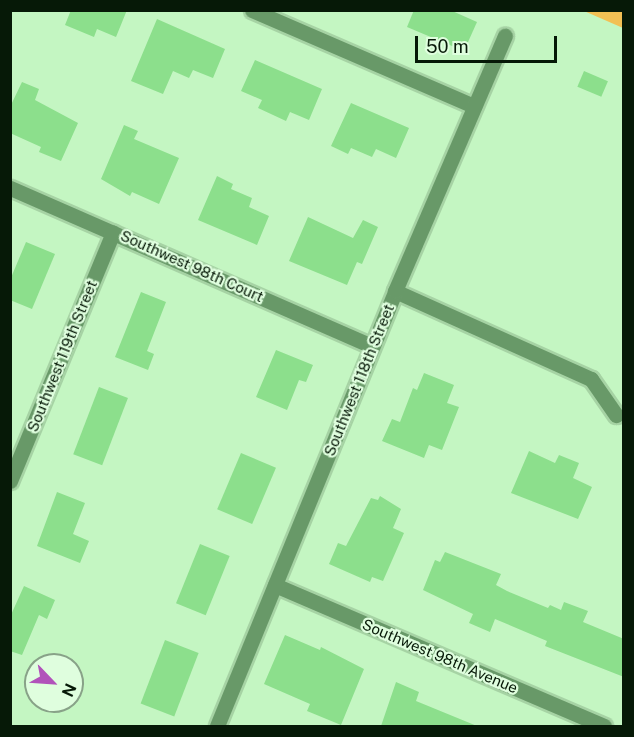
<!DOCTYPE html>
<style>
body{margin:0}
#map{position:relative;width:634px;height:737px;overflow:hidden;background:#c4f6c2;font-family:"Public Sans",sans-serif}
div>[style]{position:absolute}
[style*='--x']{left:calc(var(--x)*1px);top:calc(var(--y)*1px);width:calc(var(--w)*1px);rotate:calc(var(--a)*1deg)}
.green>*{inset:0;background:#f2c054}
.building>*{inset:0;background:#8cdf8c;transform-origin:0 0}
.roads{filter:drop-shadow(2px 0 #a6d3a4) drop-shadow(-2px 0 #a6d3a4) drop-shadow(0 2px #a6d3a4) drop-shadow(0 -2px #a6d3a4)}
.minor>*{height:15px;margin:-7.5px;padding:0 7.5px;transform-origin:7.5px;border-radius:7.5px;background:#689968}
span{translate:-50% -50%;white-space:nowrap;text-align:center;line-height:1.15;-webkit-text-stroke:4.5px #dffede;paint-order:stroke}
.street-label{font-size:15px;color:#061907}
.frame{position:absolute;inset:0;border:12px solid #061907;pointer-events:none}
.north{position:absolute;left:24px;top:653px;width:60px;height:60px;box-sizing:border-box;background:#dffede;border:2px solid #88a288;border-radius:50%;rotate:115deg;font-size:16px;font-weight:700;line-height:24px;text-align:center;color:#061907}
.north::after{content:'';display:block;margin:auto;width:21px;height:27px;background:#b152ba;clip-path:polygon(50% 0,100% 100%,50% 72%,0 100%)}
.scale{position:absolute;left:415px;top:36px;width:142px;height:27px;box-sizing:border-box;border:3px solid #061907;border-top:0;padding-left:8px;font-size:18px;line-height:21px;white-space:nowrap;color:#061907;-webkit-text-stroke:4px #dffede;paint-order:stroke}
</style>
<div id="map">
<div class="green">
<div style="clip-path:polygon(584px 11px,623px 11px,623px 28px)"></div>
</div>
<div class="building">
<div style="clip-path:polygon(71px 10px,127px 10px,116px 37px,97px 29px,94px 37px,65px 25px)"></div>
<div style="clip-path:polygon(414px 10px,450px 10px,477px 22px,464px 51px,407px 27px)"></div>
<div style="clip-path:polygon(157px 19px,225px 49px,213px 78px,193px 70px,189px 78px,173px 71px,163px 94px,131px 81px)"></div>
<div style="clip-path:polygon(255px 60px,322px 89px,309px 120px,290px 112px,286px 121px,258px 108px,262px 100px,241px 91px)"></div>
<div style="left:584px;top:71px;width:26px;height:17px;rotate:23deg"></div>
<div style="clip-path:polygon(22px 82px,39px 89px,35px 100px,78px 123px,61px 161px,39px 152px,41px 147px,10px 133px,10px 107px)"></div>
<div style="clip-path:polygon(351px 103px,409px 128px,396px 158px,376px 149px,372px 157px,351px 148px,348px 154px,331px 146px)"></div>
<div style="clip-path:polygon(124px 125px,138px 131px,134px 139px,179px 158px,159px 204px,132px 192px,130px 196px,101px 179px)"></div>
<div style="clip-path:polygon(217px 176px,233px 184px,231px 189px,252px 198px,249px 207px,269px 216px,257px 245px,198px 220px)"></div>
<div style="clip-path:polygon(308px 217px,353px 238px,363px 220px,378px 227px,362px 264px,357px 262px,347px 285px,289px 261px)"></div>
<div style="clip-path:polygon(26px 242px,55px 254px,32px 309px,10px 300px,10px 280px)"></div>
<div style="clip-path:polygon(141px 292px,166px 302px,147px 351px,154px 354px,148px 370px,115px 357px)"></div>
<div style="clip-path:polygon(276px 350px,313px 365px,306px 382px,299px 380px,287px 410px,256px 397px)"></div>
<div style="clip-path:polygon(424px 373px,454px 385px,447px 403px,459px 407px,442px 450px,429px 445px,424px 458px,382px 441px,392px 419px,400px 422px,413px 388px,417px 390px)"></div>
<div style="left:99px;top:387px;width:31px;height:72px;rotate:21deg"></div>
<div style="clip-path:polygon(529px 451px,555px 463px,559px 455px,579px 463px,573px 478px,592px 487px,578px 519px,511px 493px)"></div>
<div style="left:241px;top:453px;width:38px;height:61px;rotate:23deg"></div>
<div style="clip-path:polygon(57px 492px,85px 503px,73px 534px,89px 541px,80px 563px,37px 546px)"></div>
<div style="clip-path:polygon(380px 496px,401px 509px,393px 528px,404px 533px,383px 581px,372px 577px,370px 582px,329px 564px,338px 543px,346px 546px,371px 498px,378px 500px)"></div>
<div style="left:200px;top:544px;width:32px;height:64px;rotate:22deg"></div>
<div style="clip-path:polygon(445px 552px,501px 574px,496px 585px,507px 591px,548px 608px,550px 605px,561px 610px,564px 602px,588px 611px,583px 622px,624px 639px,624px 677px,545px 646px,547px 641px,495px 619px,490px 632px,469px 623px,473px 614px,423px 590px,435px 560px,440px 562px)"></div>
<div style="clip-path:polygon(24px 586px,55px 600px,47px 619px,39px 615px,22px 655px,10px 651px,10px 617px)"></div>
<div style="clip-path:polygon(285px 635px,320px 650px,321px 647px,364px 669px,341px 725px,307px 711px,310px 704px,264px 684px)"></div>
<div style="left:165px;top:640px;width:36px;height:68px;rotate:21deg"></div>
<div style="clip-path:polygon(396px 682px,419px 692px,416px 701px,477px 726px,381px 726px)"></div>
</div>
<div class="roads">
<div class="minor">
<div style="--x:252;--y:10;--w:242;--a:23.4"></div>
<div style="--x:10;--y:188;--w:395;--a:23.6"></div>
<div style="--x:395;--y:291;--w:215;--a:24.2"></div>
<div style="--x:591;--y:379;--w:44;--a:55.2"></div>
<div style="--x:10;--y:481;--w:269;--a:-67.5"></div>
<div style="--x:275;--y:585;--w:358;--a:23.2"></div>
<div style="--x:217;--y:726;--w:470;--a:-67.7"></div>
<div style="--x:395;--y:291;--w:278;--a:-66.7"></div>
</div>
</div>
<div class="street-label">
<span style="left:192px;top:266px;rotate:24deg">Southwest 98th Court</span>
<span style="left:62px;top:356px;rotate:-68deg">Southwest 119th Street</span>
<span style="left:359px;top:380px;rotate:-68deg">Southwest 118th Street</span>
<span style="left:440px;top:656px;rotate:23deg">Southwest 98th Avenue</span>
</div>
<div class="frame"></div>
<div class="north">N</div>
<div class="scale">50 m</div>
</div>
